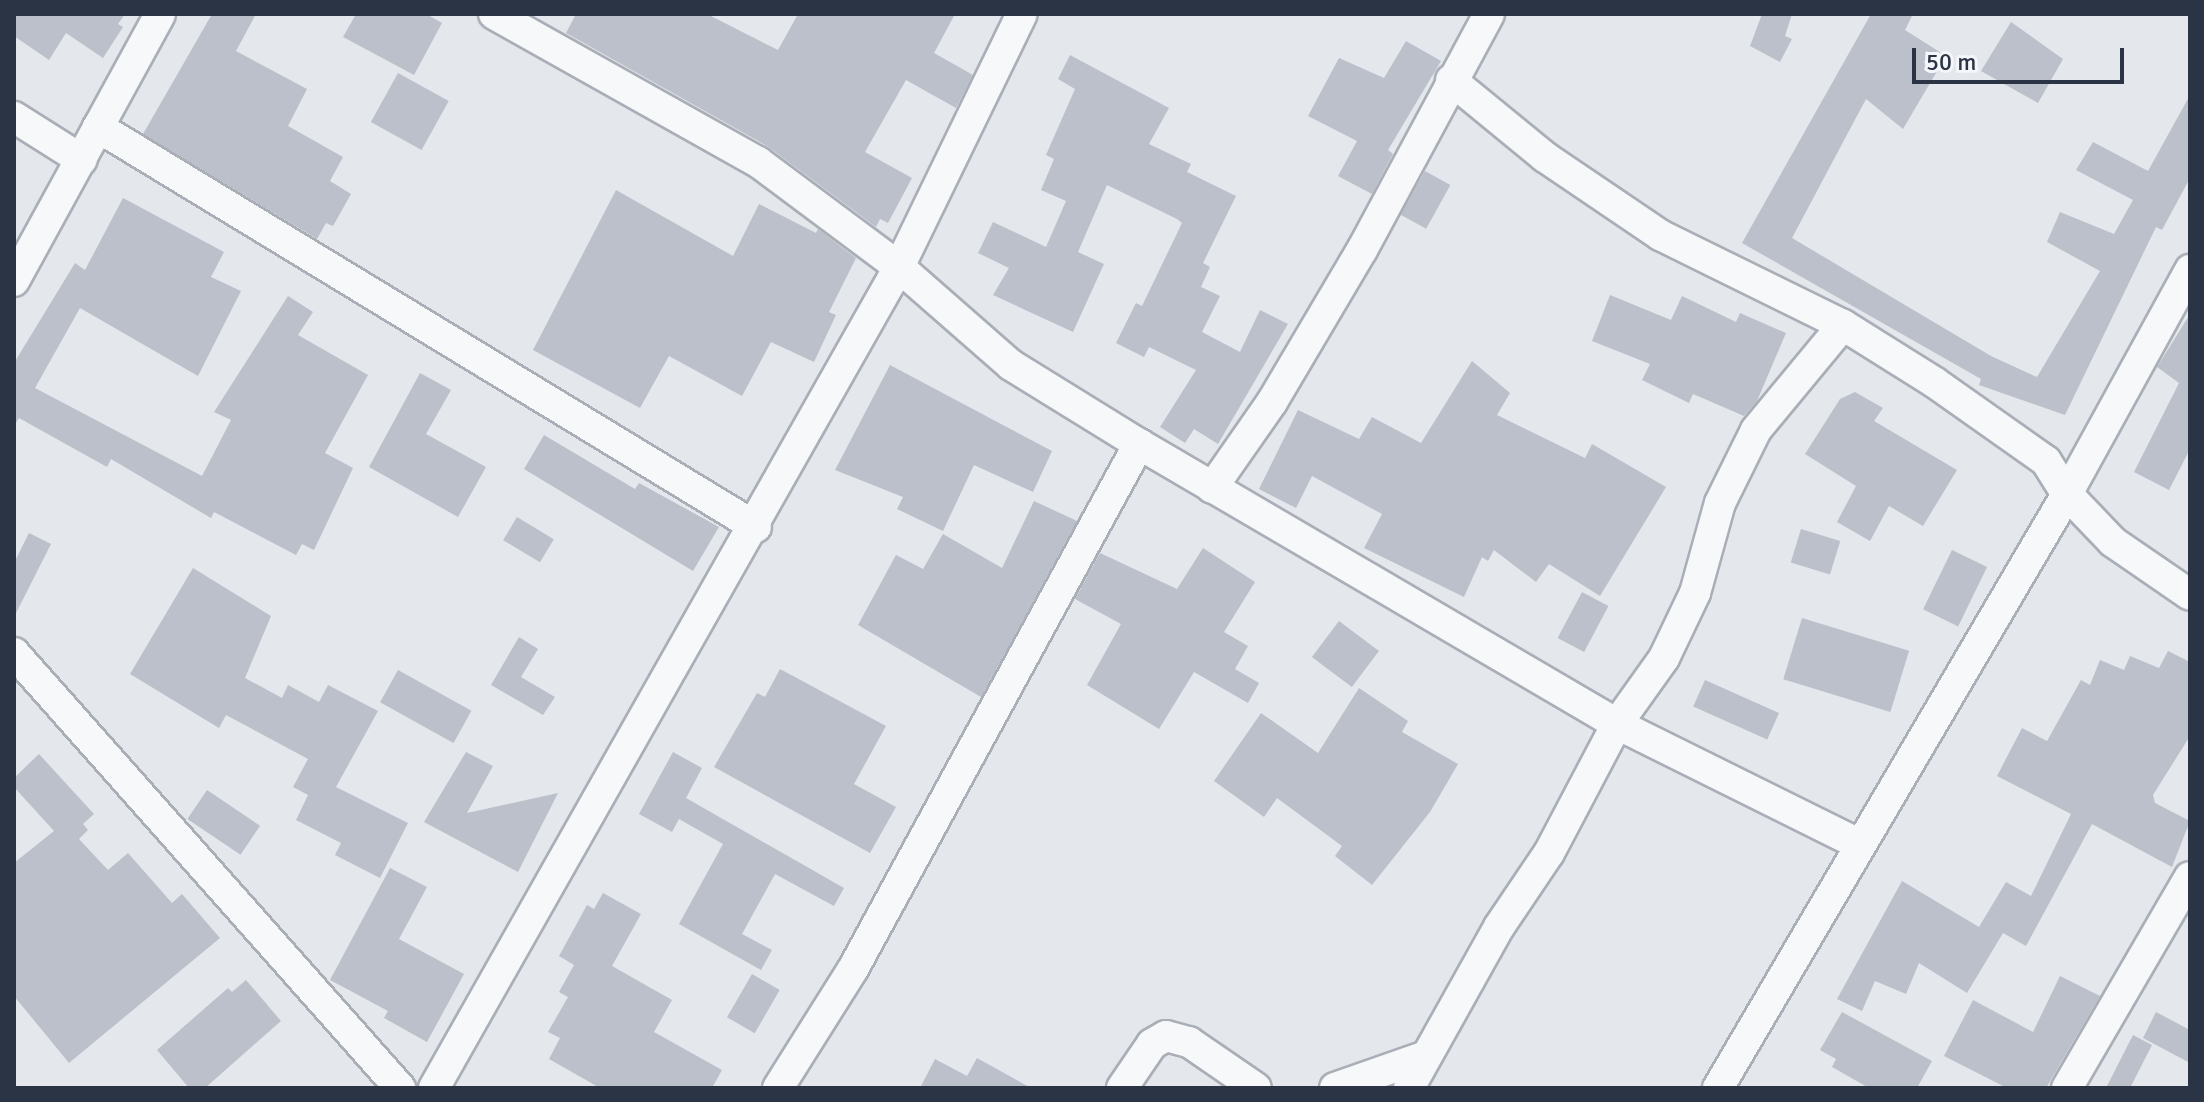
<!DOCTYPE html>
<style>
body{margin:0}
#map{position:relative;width:2204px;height:1102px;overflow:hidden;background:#e4e7ec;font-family:Signika,sans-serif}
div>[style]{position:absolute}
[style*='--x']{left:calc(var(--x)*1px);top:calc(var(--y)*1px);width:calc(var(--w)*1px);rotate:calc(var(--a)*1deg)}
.building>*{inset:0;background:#bbc0ca;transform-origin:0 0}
.roads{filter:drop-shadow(2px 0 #a9aeb7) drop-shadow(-2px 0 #a9aeb7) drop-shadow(0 2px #a9aeb7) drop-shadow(0 -2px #a9aeb7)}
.minor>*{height:30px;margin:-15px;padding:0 15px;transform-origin:15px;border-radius:15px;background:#f7f8fa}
span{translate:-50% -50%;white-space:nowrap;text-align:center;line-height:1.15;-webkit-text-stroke:6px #f4f6f9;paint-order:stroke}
.frame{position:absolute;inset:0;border:16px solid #2b3445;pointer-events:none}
.scale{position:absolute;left:1912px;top:48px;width:212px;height:36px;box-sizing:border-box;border:4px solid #2b3445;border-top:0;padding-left:10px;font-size:24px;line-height:28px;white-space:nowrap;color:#2b3445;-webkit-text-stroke:6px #f4f6f9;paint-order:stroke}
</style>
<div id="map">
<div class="building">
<div style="clip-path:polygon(14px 14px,125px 14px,118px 24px,123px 27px,103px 58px,66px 33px,49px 60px,14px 36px)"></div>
<div style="clip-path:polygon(212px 14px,256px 14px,236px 51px,307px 89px,288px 126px,343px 157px,330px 181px,351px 194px,333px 226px,326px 223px,317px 239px,143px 134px)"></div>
<div style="clip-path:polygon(356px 14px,426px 14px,442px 23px,414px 75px,343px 37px)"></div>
<div style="clip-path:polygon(576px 14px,707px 14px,778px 50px,798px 14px,955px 14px,934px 53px,973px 75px,956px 108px,906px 80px,865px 152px,912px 178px,888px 223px,880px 219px,876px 227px,767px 146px,566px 33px)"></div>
<div style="clip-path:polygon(1762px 14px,1792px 14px,1785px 36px,1792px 39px,1780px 62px,1750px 46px)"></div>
<div style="clip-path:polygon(1871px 14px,1913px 14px,1905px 30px,1946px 56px,1903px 129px,1866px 99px,1792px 238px,1991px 356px,2037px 377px,2100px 271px,2047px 242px,2060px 212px,2114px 234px,2133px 200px,2076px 170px,2093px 142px,2148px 171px,2190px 95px,2190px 178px,2162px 230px,2156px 227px,2065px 415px,1979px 385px,1981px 379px,1742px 243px)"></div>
<div style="clip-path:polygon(2011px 22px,2063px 59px,2038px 103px,1981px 71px)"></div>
<div style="clip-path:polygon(1406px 41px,1441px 61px,1388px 150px,1393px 154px,1372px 194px,1338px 176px,1357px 141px,1308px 116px,1339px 58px,1384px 78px)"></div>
<div style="clip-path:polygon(1070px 55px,1169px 108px,1149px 144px,1191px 164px,1187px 172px,1236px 196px,1203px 263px,1210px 267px,1201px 287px,1220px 296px,1202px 332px,1240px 352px,1260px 310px,1288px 324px,1218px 444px,1194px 429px,1185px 443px,1160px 427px,1196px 370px,1149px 347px,1144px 357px,1116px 343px,1136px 303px,1142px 306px,1182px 223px,1177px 219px,1107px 185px,1078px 252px,1104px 264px,1073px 332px,993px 295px,1009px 268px,978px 253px,993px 222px,1046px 247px,1066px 201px,1041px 190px,1054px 159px,1046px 155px,1075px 89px,1058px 79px)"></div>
<div style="left:398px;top:73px;width:58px;height:56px;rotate:29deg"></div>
<div style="left:1425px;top:171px;width:29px;height:50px;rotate:29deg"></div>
<div style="clip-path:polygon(616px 190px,733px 256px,759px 204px,816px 233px,818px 229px,856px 258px,829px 312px,836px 315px,814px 362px,771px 342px,742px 396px,669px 356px,640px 408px,533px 350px)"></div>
<div style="clip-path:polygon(123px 198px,224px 252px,211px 277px,241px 291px,198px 376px,80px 308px,35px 388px,202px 476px,231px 420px,214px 412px,288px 296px,313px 312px,298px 335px,368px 375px,325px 453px,353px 468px,314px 550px,302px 544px,296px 555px,214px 512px,211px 518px,111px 459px,107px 467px,19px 418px,14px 426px,14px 363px,75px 263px,85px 270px)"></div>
<div style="clip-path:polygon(1610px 295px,1671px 320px,1682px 296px,1736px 322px,1740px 313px,1786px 333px,1757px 401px,1744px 416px,1693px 394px,1689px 403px,1642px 380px,1650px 364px,1592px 341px)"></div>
<div style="clip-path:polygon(2190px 314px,2190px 449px,2169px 490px,2134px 472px,2179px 383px,2157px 367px)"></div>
<div style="clip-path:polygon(1472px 361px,1510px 393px,1497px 415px,1585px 458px,1592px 444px,1666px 487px,1600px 596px,1549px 564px,1536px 582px,1494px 550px,1488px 561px,1482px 557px,1464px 597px,1364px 548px,1382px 514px,1312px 476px,1296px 508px,1259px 489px,1298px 410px,1359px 439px,1372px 417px,1421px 443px)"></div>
<div style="clip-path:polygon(890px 365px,1052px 451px,1033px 492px,974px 465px,943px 531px,897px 509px,903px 497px,835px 470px)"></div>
<div style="clip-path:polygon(420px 373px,451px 390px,426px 434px,486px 467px,458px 517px,369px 467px)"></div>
<div style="clip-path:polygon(1855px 392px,1883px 408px,1874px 421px,1957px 470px,1923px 526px,1889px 506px,1870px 541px,1837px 522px,1856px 486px,1805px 454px,1840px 399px)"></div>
<div style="clip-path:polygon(544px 435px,635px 489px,639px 483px,719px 527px,693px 571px,524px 469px)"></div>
<div style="clip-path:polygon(1034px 501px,1077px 521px,981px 697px,858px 625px,896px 555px,923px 569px,943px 534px,1002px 568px)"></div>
<div style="left:517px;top:517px;width:43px;height:27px;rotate:31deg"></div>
<div style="left:1801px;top:529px;width:41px;height:35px;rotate:17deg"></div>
<div style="clip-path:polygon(29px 533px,51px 544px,14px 617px,14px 563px)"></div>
<div style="clip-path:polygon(1203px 548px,1255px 582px,1224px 632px,1248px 646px,1235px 669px,1259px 683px,1248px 703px,1194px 672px,1159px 729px,1087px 685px,1121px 624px,1075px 599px,1100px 553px,1177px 589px)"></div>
<div style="left:1952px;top:550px;width:39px;height:66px;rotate:26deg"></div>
<div style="clip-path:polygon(193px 568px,271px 616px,245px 678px,282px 698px,288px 685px,319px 702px,328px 685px,378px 711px,336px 787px,408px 823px,380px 878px,335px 855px,341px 843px,296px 820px,308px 795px,293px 787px,308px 759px,226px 715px,219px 728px,130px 674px)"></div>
<div style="left:1582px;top:592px;width:30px;height:52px;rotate:28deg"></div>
<div style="left:1802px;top:618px;width:112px;height:64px;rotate:17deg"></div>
<div style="left:1339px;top:621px;width:50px;height:45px;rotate:37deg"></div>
<div style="clip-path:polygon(519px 637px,538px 649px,521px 677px,555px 697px,543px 715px,491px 685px)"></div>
<div style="clip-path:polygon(2168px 651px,2190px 662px,2190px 736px,2153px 795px,2155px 803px,2190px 821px,2172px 867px,2092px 824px,2026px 946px,2003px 933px,1967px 993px,1919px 963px,1906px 994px,1875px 981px,1862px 1011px,1837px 999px,1902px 881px,1979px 927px,2006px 882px,2031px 896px,2071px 814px,1997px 776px,2022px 728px,2047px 741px,2081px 680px,2090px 685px,2100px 660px,2124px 670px,2130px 656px,2159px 668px)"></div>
<div style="clip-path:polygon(780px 669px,886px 726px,854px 784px,896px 807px,870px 853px,714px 767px,757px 693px,765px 697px)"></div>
<div style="left:398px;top:670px;width:84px;height:37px;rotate:29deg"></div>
<div style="left:1705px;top:680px;width:81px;height:29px;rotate:24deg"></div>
<div style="clip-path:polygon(1359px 688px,1408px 721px,1402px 732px,1458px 764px,1430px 812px,1372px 885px,1335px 856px,1342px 846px,1277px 798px,1264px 817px,1214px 781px,1261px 713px,1318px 753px)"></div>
<div style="clip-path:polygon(466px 752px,493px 766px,467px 813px,558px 793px,518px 872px,424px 822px)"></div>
<div style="clip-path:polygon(673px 752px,702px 768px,686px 798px,844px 888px,834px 906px,775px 874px,742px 934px,772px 950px,761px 970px,679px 924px,723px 844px,679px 819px,672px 832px,639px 814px)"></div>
<div style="clip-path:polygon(39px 754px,94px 814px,83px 824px,88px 830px,79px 839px,108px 870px,128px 853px,172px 903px,182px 894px,220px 938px,69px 1063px,14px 996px,14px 863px,54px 831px,14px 787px,14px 778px)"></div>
<div style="left:207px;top:790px;width:64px;height:35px;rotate:34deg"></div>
<div style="clip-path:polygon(390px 868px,427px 887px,399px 939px,464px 974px,427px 1042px,384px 1018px,388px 1011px,330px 980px)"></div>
<div style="clip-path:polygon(603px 893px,641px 914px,612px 966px,672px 1000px,654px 1032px,722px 1070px,712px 1088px,600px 1088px,549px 1059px,560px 1038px,548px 1032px,568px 997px,559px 992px,574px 965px,559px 956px,587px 905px,594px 909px)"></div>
<div style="left:752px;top:974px;width:32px;height:50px;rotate:30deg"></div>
<div style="clip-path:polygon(2060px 976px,2100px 996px,2046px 1088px,2007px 1088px,1944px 1056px,1973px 1000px,2033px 1032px)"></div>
<div style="clip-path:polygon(246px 980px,281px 1021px,205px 1088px,189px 1088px,157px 1050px,228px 988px,232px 992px)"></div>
<div style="clip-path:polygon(1842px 1012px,1932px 1061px,1917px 1088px,1869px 1088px,1832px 1067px,1836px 1059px,1820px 1050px)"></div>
<div style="clip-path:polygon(2156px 1012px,2190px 1030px,2190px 1063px,2143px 1038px)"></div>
<div style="clip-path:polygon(2133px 1035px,2152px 1045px,2130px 1088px,2106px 1088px)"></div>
<div style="clip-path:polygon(977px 1058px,1031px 1088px,920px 1088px,935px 1059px,967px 1076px)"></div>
</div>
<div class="roads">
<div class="minor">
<div style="--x:494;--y:14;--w:303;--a:29.3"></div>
<div style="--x:758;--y:162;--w:176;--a:36.7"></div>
<div style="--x:899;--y:267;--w:149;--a:41.2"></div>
<div style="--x:1011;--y:365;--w:150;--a:31.7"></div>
<div style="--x:1139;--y:444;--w:554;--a:30.36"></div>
<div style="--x:1617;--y:724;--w:270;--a:26.4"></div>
<div style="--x:1451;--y:80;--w:122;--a:39.3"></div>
<div style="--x:1545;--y:157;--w:139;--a:34.1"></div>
<div style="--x:1660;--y:235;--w:204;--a:26.2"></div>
<div style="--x:1843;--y:325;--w:107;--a:32.1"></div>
<div style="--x:1934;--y:382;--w:137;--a:35.2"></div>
<div style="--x:2046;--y:461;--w:39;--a:58"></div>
<div style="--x:2067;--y:494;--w:66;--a:46.2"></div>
<div style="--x:2113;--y:542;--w:93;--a:34.5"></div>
<div style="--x:14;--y:117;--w:80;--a:32.3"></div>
<div style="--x:98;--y:127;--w:770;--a:31.3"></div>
<div style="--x:14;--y:281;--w:304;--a:-61.3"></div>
<div style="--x:1212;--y:488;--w:105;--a:-55.1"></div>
<div style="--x:1272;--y:402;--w:177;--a:-59.4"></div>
<div style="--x:1362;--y:250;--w:268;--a:-61.7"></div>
<div style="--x:14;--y:653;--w:582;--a:48.42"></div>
<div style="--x:434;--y:1088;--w:944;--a:-60.47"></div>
<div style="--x:899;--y:267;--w:281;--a:-64.1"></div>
<div style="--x:778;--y:1088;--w:141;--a:-57.8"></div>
<div style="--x:853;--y:969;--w:598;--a:-61.42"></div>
<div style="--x:1122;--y:1088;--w:53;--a:-55.7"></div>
<div style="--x:1152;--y:1044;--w:16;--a:-30"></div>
<div style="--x:1166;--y:1036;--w:24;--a:15"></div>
<div style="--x:1189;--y:1042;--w:81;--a:34.5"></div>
<div style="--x:1335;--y:1088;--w:96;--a:-19.4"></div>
<div style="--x:1409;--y:1088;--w:184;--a:-60.8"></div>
<div style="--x:1499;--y:927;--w:89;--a:-56"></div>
<div style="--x:1549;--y:853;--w:146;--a:-62.2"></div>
<div style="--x:1617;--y:724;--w:81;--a:-54.5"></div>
<div style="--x:1664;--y:658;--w:72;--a:-64.5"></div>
<div style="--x:1695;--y:593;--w:93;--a:-74.5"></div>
<div style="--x:1720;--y:503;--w:81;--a:-63.7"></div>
<div style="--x:1756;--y:430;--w:136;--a:-50.4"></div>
<div style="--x:1718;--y:1088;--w:689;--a:-59.56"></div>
<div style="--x:2067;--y:494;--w:256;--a:-61.2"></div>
<div style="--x:2067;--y:1088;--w:244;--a:-59.8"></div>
</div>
</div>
<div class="frame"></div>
<div class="scale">50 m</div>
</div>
